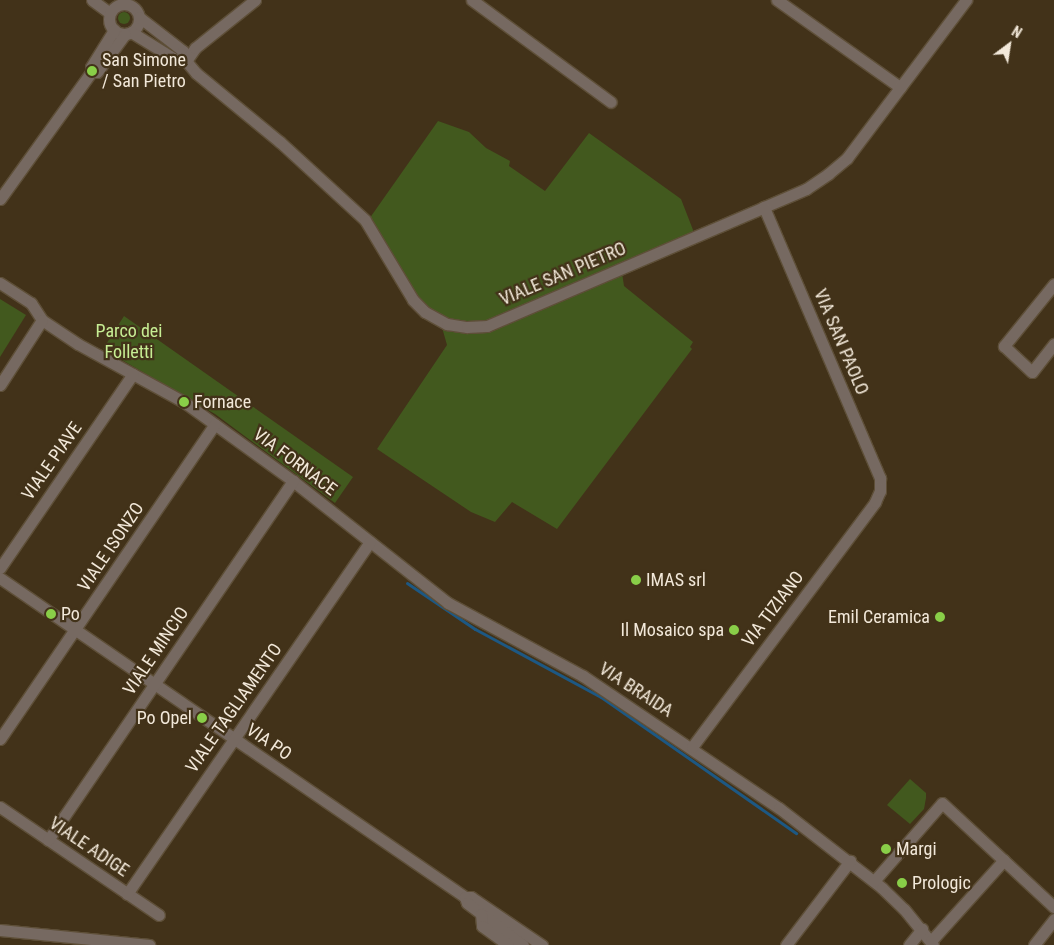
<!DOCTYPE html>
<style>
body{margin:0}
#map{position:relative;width:1054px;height:945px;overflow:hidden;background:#423219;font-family:"Roboto Condensed",sans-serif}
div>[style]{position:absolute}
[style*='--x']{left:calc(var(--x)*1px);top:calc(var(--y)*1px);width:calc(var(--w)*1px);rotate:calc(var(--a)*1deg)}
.green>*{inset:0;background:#42591e}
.round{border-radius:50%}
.stream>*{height:3px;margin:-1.5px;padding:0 1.5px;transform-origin:1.5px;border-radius:1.5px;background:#1d5883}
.roads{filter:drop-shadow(1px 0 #5e4f38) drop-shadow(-1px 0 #5e4f38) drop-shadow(0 1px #5e4f38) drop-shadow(0 -1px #5e4f38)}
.minor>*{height:11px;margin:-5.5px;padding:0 5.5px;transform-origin:5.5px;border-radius:5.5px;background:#766961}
.minor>.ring{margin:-5.5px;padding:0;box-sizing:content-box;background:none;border:11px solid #766961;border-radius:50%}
.dots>*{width:14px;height:14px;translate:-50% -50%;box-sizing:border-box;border:2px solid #423219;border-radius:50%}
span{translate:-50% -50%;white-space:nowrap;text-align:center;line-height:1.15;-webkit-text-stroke:4.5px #423219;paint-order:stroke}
.poi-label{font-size:18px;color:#f2e8d9}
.left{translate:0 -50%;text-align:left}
.right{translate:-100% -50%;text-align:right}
.street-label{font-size:18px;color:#f2e8d9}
.park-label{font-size:18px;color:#c7ee94}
.north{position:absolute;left:984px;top:20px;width:50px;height:50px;-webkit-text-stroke:4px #423219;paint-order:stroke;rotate:31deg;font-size:14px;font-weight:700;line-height:20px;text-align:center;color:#f2e8d9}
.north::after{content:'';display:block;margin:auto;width:18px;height:22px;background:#f2e8d9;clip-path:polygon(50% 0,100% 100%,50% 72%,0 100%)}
</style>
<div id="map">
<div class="green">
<div class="round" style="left:118px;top:12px;width:12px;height:12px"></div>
<div style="clip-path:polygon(438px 121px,469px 132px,486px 148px,510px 161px,509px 166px,545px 191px,589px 133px,681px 199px,695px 235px,621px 266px,624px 286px,693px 342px,690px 347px,692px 349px,557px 529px,512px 502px,495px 522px,471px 512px,377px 449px,447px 345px,441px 324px,408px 288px,367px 222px)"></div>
<div style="clip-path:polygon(0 299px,26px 315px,0 357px)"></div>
<div style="clip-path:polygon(124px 316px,353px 477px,335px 503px,215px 414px,103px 349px)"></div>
<div style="clip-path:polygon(910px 779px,926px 793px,926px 798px,924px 809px,910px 824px,887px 805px)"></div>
</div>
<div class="stream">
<div style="--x:407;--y:583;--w:82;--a:34.1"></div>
<div style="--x:475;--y:629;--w:143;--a:28.4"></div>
<div style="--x:601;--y:697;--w:238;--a:34.9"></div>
</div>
<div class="roads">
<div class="minor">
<div style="--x:92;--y:0;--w:22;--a:36"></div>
<div style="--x:472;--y:0;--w:172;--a:36.3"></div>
<div style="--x:777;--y:0;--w:151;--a:35.3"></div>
<div class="ring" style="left:109px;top:4px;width:19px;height:19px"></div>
<div style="--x:139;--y:17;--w:56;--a:37.7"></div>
<div style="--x:183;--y:51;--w:10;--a:73"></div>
<div style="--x:186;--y:61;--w:16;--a:50"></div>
<div style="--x:196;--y:73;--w:109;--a:39.4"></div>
<div style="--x:280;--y:142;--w:115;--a:42.5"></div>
<div style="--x:365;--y:220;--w:93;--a:59"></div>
<div style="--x:413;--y:300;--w:17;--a:45"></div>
<div style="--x:425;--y:312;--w:25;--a:29"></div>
<div style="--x:447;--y:324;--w:20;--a:9"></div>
<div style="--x:467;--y:327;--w:20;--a:-3"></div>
<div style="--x:487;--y:326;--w:301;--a:-23.2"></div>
<div style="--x:764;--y:207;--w:46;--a:-23.2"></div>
<div style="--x:806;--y:189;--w:27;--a:-34"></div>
<div style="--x:828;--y:174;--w:25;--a:-40"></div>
<div style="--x:847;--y:158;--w:198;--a:-53"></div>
<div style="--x:131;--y:32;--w:55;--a:31.7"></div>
<div style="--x:178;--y:61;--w:8;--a:0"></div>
<div style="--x:186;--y:61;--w:16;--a:-55"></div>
<div style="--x:195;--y:48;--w:77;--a:-38.7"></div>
<div style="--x:92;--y:71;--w:5;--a:11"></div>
<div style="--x:97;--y:72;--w:47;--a:-53.6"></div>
<div style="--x:0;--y:199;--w:158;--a:-54.3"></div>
<div style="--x:92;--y:71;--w:4;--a:-104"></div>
<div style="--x:91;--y:67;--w:44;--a:-58.1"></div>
<div style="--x:0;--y:283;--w:37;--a:33"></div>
<div style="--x:31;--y:303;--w:20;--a:57"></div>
<div style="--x:1054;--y:284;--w:80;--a:128.9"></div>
<div style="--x:1004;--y:346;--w:38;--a:43"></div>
<div style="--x:1032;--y:372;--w:36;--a:-52"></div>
<div style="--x:42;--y:320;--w:43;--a:33.7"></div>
<div style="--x:78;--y:344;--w:121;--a:28.7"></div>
<div style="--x:184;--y:402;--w:135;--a:35.9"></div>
<div style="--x:293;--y:481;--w:197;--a:38.2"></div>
<div style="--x:448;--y:603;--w:153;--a:28.4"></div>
<div style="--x:583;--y:676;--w:236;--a:34"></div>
<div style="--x:779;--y:808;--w:130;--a:37.8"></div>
<div style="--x:882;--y:888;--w:30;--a:44"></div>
<div style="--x:904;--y:909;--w:46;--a:51.1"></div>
<div style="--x:0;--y:385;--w:77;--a:-57.1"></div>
<div style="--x:0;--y:568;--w:235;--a:-55.6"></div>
<div style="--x:0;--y:578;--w:564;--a:34.45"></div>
<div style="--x:465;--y:897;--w:6;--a:0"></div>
<div style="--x:471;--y:897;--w:86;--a:34.1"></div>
<div style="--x:0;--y:739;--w:381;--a:-55.7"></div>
<div style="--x:692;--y:747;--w:306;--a:-53.2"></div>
<div style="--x:875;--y:502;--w:12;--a:-66"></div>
<div style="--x:880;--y:491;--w:13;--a:-90"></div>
<div style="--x:880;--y:478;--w:295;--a:-113.2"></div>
<div style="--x:0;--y:807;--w:192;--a:34.2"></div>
<div style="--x:48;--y:840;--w:435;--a:-55.7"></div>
<div style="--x:874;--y:881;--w:103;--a:-48.9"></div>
<div style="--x:942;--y:803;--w:153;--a:42.9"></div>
<div style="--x:127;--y:894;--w:428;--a:-55.4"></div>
<div style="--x:465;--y:897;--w:6;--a:72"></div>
<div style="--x:467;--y:903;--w:70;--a:36.9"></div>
<div style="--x:481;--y:914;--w:12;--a:85"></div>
<div style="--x:482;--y:926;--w:32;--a:36"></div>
<div style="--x:0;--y:930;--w:150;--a:5.7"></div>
<div style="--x:931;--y:941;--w:109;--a:-48"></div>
<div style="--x:786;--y:945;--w:106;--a:-52.7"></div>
<div style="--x:909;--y:945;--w:21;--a:-51"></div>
<div style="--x:1034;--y:945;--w:33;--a:-52"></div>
</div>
</div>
<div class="dots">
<div style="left:92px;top:71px;background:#89ce48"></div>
<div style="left:184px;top:402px;background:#89ce48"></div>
<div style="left:636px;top:580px;background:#89ce48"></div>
<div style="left:51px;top:614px;background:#89ce48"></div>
<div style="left:940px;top:617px;background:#89ce48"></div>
<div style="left:734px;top:630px;background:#89ce48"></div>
<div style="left:202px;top:718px;background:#89ce48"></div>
<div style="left:886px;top:849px;background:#89ce48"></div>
<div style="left:902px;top:883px;background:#89ce48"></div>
</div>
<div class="poi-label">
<span class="left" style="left:102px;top:71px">San Simone<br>/ San Pietro</span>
<span class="left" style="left:194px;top:402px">Fornace</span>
<span class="left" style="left:646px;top:580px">IMAS srl</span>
<span class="left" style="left:61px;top:614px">Po</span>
<span class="right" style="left:930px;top:617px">Emil Ceramica</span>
<span class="right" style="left:724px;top:630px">Il Mosaico spa</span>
<span class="right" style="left:192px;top:718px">Po Opel</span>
<span class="left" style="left:896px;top:849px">Margi</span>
<span class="left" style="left:912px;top:883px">Prologic</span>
</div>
<div class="street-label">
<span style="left:563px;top:274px;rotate:-23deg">VIALE SAN PIETRO</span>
<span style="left:841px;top:342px;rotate:67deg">VIA SAN PAOLO</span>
<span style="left:52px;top:461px;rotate:-55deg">VIALE PIAVE</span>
<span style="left:295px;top:462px;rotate:37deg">VIA FORNACE</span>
<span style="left:111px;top:547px;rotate:-56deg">VIALE ISONZO</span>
<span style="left:773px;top:609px;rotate:-53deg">VIA TIZIANO</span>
<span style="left:156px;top:651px;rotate:-56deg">VIALE MINCIO</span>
<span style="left:636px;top:690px;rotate:33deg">VIA BRAIDA</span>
<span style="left:234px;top:708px;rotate:-55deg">VIALE TAGLIAMENTO</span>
<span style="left:269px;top:742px;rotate:34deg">VIA PO</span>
<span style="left:89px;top:847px;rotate:34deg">VIALE ADIGE</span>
</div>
<div class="park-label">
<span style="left:129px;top:342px">Parco dei<br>Folletti</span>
</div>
<div class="north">N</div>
</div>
